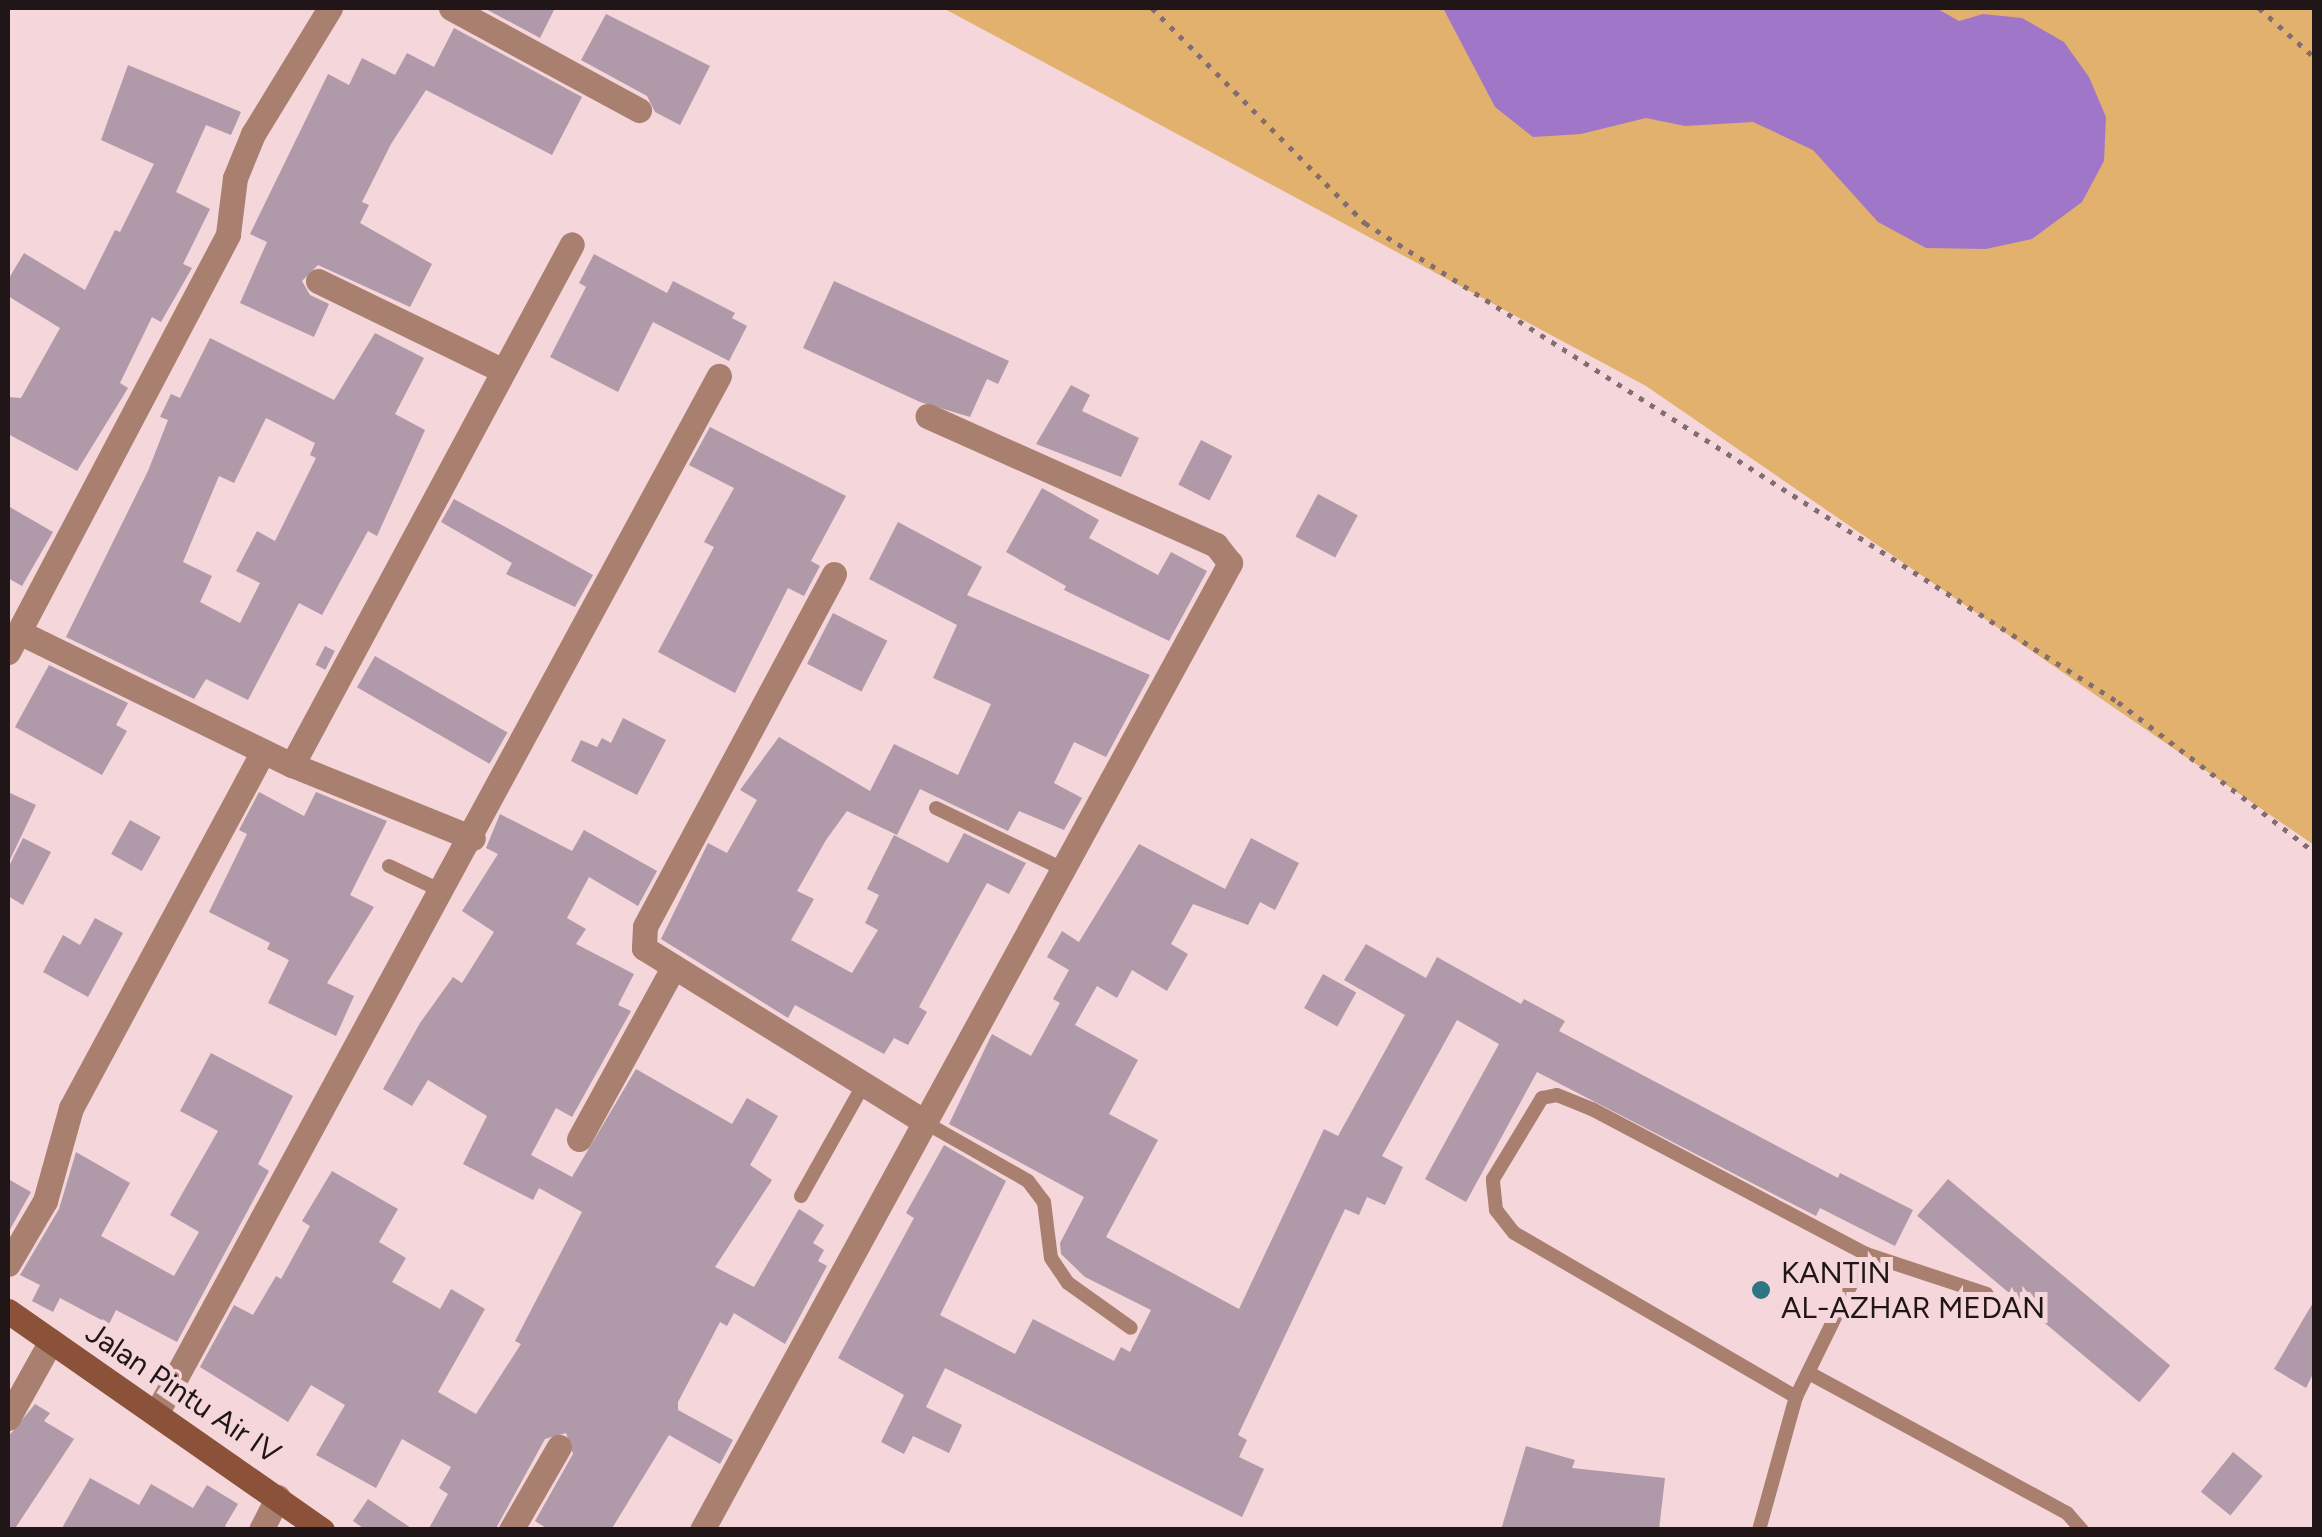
<!DOCTYPE html>
<style>
body{margin:0}
#map{position:relative;width:2322px;height:1537px;overflow:hidden;background:#f5d6da;font-family:Figtree,sans-serif}
div>[style]{position:absolute}
[style*='--x']{left:calc(var(--x)*1px);top:calc(var(--y)*1px);width:calc(var(--w)*1px);rotate:calc(var(--a)*1deg)}
.green>*{inset:0;background:#e2b16e}
.water>*{inset:0;background:#a076c8}
.building>*{inset:0;background:#b099a8;transform-origin:0 0}
.path>*{height:5px;margin-top:-2.5px;transform-origin:0;background:repeating-linear-gradient(90deg,#826e71 0 5px,transparent 0 13px)}
.lane>*{height:14px;margin:-7px;padding:0 7px;transform-origin:7px;border-radius:7px;background:#a97f6f}
.street>*{height:25px;margin:-12.5px;padding:0 12.5px;transform-origin:12.5px;border-radius:12.5px;background:#a97f6f}
.secondary>*{height:25px;margin:-12.5px;padding:0 12.5px;transform-origin:12.5px;border-radius:12.5px;background:#8b5139}
.dots>*{width:28px;height:28px;translate:-50% -50%;box-sizing:border-box;border:5px solid #f5d6da;border-radius:50%}
span{translate:-50% -50%;white-space:nowrap;text-align:center;line-height:1.15;-webkit-text-stroke:10px #f5d6da;paint-order:stroke}
.poi-label{font-size:30px;color:#201617}
.left{translate:0 -50%;text-align:left}
.street-label{font-size:30px;color:#201617}
.frame{position:absolute;inset:0;border:10px solid #201617;pointer-events:none}
</style>
<div id="map">
<div class="green">
<div style="clip-path:polygon(943px 8px,2314px 8px,2314px 845px,1646px 386px)"></div>
</div>
<div class="water">
<div style="clip-path:polygon(1443px 8px,1936px 8px,1959px 21px,1983px 14px,2022px 18px,2064px 42px,2089px 77px,2106px 117px,2104px 161px,2082px 202px,2032px 239px,1986px 249px,1926px 248px,1878px 222px,1813px 150px,1753px 122px,1685px 126px,1646px 118px,1581px 134px,1533px 137px,1495px 107px)"></div>
</div>
<div class="building">
<div style="clip-path:polygon(484px 8px,555px 8px,540px 38px)"></div>
<div style="clip-path:polygon(606px 14px,710px 66px,680px 125px,655px 112px,647px 96px,581px 60px)"></div>
<div style="clip-path:polygon(454px 28px,582px 97px,552px 155px,426px 90px,391px 144px,362px 202px,369px 205px,360px 223px,432px 264px,410px 307px,318px 265px,302px 281px,310px 295px,329px 304px,314px 337px,240px 303px,267px 242px,250px 234px,328px 74px,349px 85px,362px 58px,395px 75px,407px 53px,434px 67px)"></div>
<div style="clip-path:polygon(128px 65px,241px 112px,231px 135px,206px 125px,176px 192px,210px 209px,183px 264px,192px 268px,161px 322px,152px 317px,120px 383px,128px 388px,77px 471px,8px 434px,8px 397px,21px 398px,60px 328px,8px 296px,8px 280px,24px 253px,85px 290px,115px 230px,120px 232px,154px 164px,101px 140px)"></div>
<div style="clip-path:polygon(594px 254px,667px 293px,673px 281px,735px 313px,732px 318px,747px 326px,729px 361px,653px 322px,618px 392px,550px 357px,586px 287px,579px 283px)"></div>
<div style="clip-path:polygon(834px 281px,1009px 361px,998px 384px,987px 379px,970px 417px,920px 402px,803px 348px)"></div>
<div style="clip-path:polygon(evenodd,375px 333px,424px 358px,395px 414px,425px 430px,377px 536px,368px 531px,322px 615px,299px 603px,248px 700px,206px 679px,194px 699px,66px 637px,148px 471px,168px 420px,160px 417px,171px 394px,180px 398px,210px 338px,334px 400px,375px 333px,266px 418px,315px 443px,310px 455px,316px 458px,275px 541px,257px 531px,236px 571px,260px 583px,240px 623px,200px 602px,212px 576px,183px 562px,219px 476px,234px 483px,266px 418px)"></div>
<div style="clip-path:polygon(1071px 385px,1090px 395px,1082px 411px,1139px 438px,1121px 477px,1036px 444px)"></div>
<div style="clip-path:polygon(710px 427px,846px 496px,811px 561px,820px 566px,804px 596px,788px 588px,735px 693px,658px 652px,714px 547px,704px 542px,734px 488px,689px 465px)"></div>
<div style="left:1201px;top:440px;width:35px;height:50px;rotate:27deg"></div>
<div style="clip-path:polygon(1042px 488px,1099px 520px,1089px 538px,1158px 575px,1171px 552px,1207px 571px,1169px 641px,1064px 590px,1066px 586px,1006px 552px)"></div>
<div style="left:1318px;top:494px;width:45px;height:48px;rotate:28deg"></div>
<div style="clip-path:polygon(454px 499px,593px 575px,575px 607px,506px 574px,512px 563px,441px 522px)"></div>
<div style="clip-path:polygon(8px 506px,53px 532px,22px 586px,8px 578px)"></div>
<div style="clip-path:polygon(898px 522px,982px 567px,967px 595px,1150px 675px,1106px 757px,1074px 742px,1054px 783px,1082px 798px,1064px 830px,1019px 811px,1008px 831px,920px 789px,897px 835px,847px 811px,826px 840px,797px 891px,814px 899px,791px 940px,852px 973px,878px 930px,865px 923px,879px 895px,867px 889px,894px 835px,948px 863px,964px 833px,1026px 863px,1009px 894px,987px 883px,919px 1007px,927px 1012px,908px 1045px,894px 1038px,884px 1054px,795px 1005px,788px 1018px,661px 939px,708px 843px,727px 853px,757px 800px,740px 790px,779px 737px,870px 791px,894px 744px,958px 775px,991px 704px,933px 678px,957px 625px,869px 579px)"></div>
<div style="left:833px;top:613px;width:61px;height:57px;rotate:27deg"></div>
<div style="left:325px;top:646px;width:11px;height:21px;rotate:27deg"></div>
<div style="left:375px;top:656px;width:153px;height:36px;rotate:30deg"></div>
<div style="clip-path:polygon(49px 665px,128px 703px,116px 725px,127px 731px,102px 775px,15px 727px)"></div>
<div style="clip-path:polygon(623px 718px,666px 740px,637px 795px,571px 761px,581px 740px,597px 747px,602px 738px,611px 743px)"></div>
<div style="clip-path:polygon(8px 792px,36px 805px,8px 864px)"></div>
<div style="clip-path:polygon(259px 792px,304px 816px,316px 792px,387px 821px,350px 895px,374px 907px,327px 983px,354px 996px,336px 1036px,268px 1003px,289px 960px,267px 949px,270px 943px,209px 912px,247px 834px,239px 830px)"></div>
<div style="clip-path:polygon(500px 814px,572px 851px,584px 830px,657px 871px,638px 906px,589px 877px,567px 918px,586px 929px,576px 944px,634px 974px,618px 1005px,631px 1011px,572px 1117px,556px 1108px,531px 1155px,572px 1177px,636px 1069px,732px 1124px,747px 1098px,778px 1116px,750px 1165px,772px 1180px,715px 1267px,754px 1287px,799px 1209px,824px 1225px,813px 1243px,824px 1250px,818px 1261px,827px 1266px,785px 1344px,734px 1313px,727px 1326px,720px 1322px,678px 1402px,678px 1410px,733px 1440px,720px 1464px,669px 1435px,611px 1530px,549px 1530px,535px 1521px,573px 1454px,566px 1433px,545px 1439px,495px 1530px,428px 1530px,448px 1494px,439px 1488px,451px 1467px,402px 1439px,376px 1488px,316px 1455px,345px 1405px,311px 1385px,288px 1422px,200px 1367px,234px 1305px,253px 1315px,276px 1276px,281px 1279px,310px 1226px,302px 1221px,332px 1171px,398px 1209px,379px 1242px,406px 1258px,392px 1282px,440px 1309px,451px 1289px,485px 1309px,438px 1392px,476px 1414px,521px 1344px,515px 1341px,582px 1212px,539px 1188px,533px 1200px,463px 1164px,487px 1116px,428px 1080px,412px 1106px,383px 1089px,420px 1023px,453px 977px,462px 983px,494px 932px,462px 911px,498px 854px,486px 848px)"></div>
<div style="left:130px;top:820px;width:35px;height:39px;rotate:29deg"></div>
<div style="clip-path:polygon(23px 838px,51px 852px,23px 905px,8px 896px,8px 868px)"></div>
<div style="clip-path:polygon(1251px 838px,1299px 863px,1275px 910px,1260px 902px,1248px 925px,1193px 904px,1171px 944px,1188px 954px,1167px 991px,1132px 970px,1117px 998px,1097px 986px,1075px 1025px,1138px 1060px,1109px 1114px,1158px 1140px,1106px 1237px,1239px 1309px,1324px 1129px,1338px 1136px,1405px 1015px,1344px 980px,1366px 944px,1426px 978px,1437px 957px,1521px 1004px,1524px 999px,1565px 1021px,1559px 1031px,1838px 1178px,1840px 1173px,1913px 1210px,1895px 1246px,1820px 1208px,1816px 1216px,1537px 1072px,1466px 1202px,1425px 1179px,1499px 1044px,1457px 1020px,1382px 1156px,1403px 1167px,1385px 1205px,1367px 1197px,1359px 1215px,1345px 1209px,1238px 1435px,1247px 1440px,1239px 1457px,1264px 1469px,1242px 1517px,945px 1368px,926px 1407px,962px 1425px,949px 1453px,913px 1436px,904px 1454px,881px 1442px,904px 1395px,838px 1358px,914px 1218px,906px 1213px,944px 1145px,1006px 1181px,940px 1315px,1015px 1354px,1033px 1319px,1114px 1361px,1121px 1347px,1130px 1352px,1151px 1310px,1085px 1277px,1061px 1254px,1060px 1243px,1084px 1197px,949px 1124px,992px 1034px,1031px 1056px,1060px 1003px,1053px 999px,1069px 970px,1047px 957px,1062px 931px,1079px 942px,1139px 844px,1225px 889px)"></div>
<div style="clip-path:polygon(95px 918px,123px 933px,88px 997px,43px 972px,63px 935px,80px 945px)"></div>
<div style="left:1323px;top:974px;width:38px;height:39px;rotate:29deg"></div>
<div style="clip-path:polygon(211px 1053px,293px 1096px,258px 1164px,269px 1171px,177px 1342px,116px 1310px,109px 1324px,60px 1298px,53px 1312px,32px 1301px,40px 1285px,20px 1275px,59px 1209px,76px 1152px,130px 1183px,101px 1236px,174px 1276px,199px 1232px,170px 1215px,218px 1131px,180px 1111px)"></div>
<div style="clip-path:polygon(8px 1179px,31px 1192px,8px 1233px)"></div>
<div style="left:1948px;top:1179px;width:290px;height:48px;rotate:40deg"></div>
<div style="clip-path:polygon(2314px 1301px,2314px 1372px,2306px 1388px,2274px 1369px)"></div>
<div style="clip-path:polygon(35px 1404px,50px 1413px,44px 1421px,74px 1439px,14px 1530px,8px 1530px,8px 1437px)"></div>
<div style="clip-path:polygon(1526px 1446px,1575px 1460px,1572px 1468px,1665px 1478px,1659px 1530px,1501px 1530px)"></div>
<div style="left:2233px;top:1452px;width:38px;height:51px;rotate:39deg"></div>
<div style="clip-path:polygon(90px 1478px,139px 1505px,151px 1484px,193px 1508px,207px 1485px,238px 1504px,225px 1526px,231px 1530px,61px 1530px)"></div>
<div style="clip-path:polygon(368px 1499px,414px 1530px,366px 1530px,353px 1521px)"></div>
</div>
<div class="path">
<div style="--x:1152;--y:8;--w:303;--a:45.3"></div>
<div style="--x:1365;--y:223;--w:892;--a:32.46"></div>
<div style="--x:2118;--y:702;--w:247;--a:37.4"></div>
<div style="--x:2259;--y:8;--w:74;--a:41.7"></div>
</div>
<div class="lane">
<div style="--x:936;--y:808;--w:141;--a:25.7"></div>
<div style="--x:389;--y:866;--w:61;--a:25.3"></div>
<div style="--x:926;--y:1123;--w:117;--a:29.6"></div>
<div style="--x:1028;--y:1181;--w:26;--a:53"></div>
<div style="--x:1044;--y:1202;--w:56;--a:82.9"></div>
<div style="--x:1051;--y:1258;--w:30;--a:56"></div>
<div style="--x:1068;--y:1283;--w:77;--a:35.5"></div>
<div style="--x:801;--y:1196;--w:123;--a:-60.7"></div>
<div style="--x:1809;--y:1373;--w:294;--a:28.5"></div>
<div style="--x:2067;--y:1513;--w:23;--a:49"></div>
<div style="--x:1796;--y:1397;--w:326;--a:-149.8"></div>
<div style="--x:1514;--y:1233;--w:29;--a:-128"></div>
<div style="--x:1496;--y:1210;--w:31;--a:-96"></div>
<div style="--x:1493;--y:1179;--w:95;--a:-58.8"></div>
<div style="--x:1542;--y:1098;--w:15;--a:-11"></div>
<div style="--x:1557;--y:1095;--w:38;--a:22"></div>
<div style="--x:1592;--y:1109;--w:310;--a:27.9"></div>
<div style="--x:1866;--y:1254;--w:127;--a:18.3"></div>
<div style="--x:1759;--y:1530;--w:138;--a:-74.5"></div>
<div style="--x:1796;--y:1397;--w:159;--a:-63.9"></div>
</div>
<div class="street">
<div style="--x:451;--y:8;--w:214;--a:28.5"></div>
<div style="--x:318;--y:281;--w:201;--a:25.9"></div>
<div style="--x:834;--y:574;--w:400;--a:118.2"></div>
<div style="--x:645;--y:927;--w:21;--a:93"></div>
<div style="--x:644;--y:948;--w:332;--a:31.8"></div>
<div style="--x:19;--y:632;--w:304;--a:26"></div>
<div style="--x:292;--y:765;--w:591;--a:-61.75"></div>
<div style="--x:8;--y:652;--w:472;--a:-62.2"></div>
<div style="--x:228;--y:234;--w:56;--a:-82.9"></div>
<div style="--x:235;--y:178;--w:48;--a:-67.8"></div>
<div style="--x:253;--y:134;--w:148;--a:-58.6"></div>
<div style="--x:292;--y:765;--w:195;--a:22"></div>
<div style="--x:579;--y:1139;--w:193;--a:-61.2"></div>
<div style="--x:8;--y:1264;--w:73;--a:-59.6"></div>
<div style="--x:45;--y:1201;--w:97;--a:-74.4"></div>
<div style="--x:71;--y:1108;--w:405;--a:-61.7"></div>
<div style="--x:156;--y:1414;--w:1181;--a:-61.53"></div>
<div style="--x:8;--y:1418;--w:88;--a:-60.8"></div>
<div style="--x:261;--y:1530;--w:37;--a:-63"></div>
<div style="--x:511;--y:1530;--w:96;--a:-60"></div>
<div style="--x:702;--y:1530;--w:1102;--a:-61.36"></div>
<div style="--x:1230;--y:563;--w:23;--a:-128"></div>
<div style="--x:1216;--y:545;--w:316;--a:-155.9"></div>
</div>
<div class="secondary">
<div style="--x:8;--y:1311;--w:383;--a:34.9"></div>
</div>
<div class="dots">
<div style="left:1761px;top:1290px;background:#2f7582"></div>
</div>
<div class="poi-label">
<span class="left" style="left:1781px;top:1290px">KANTIN<br>AL-AZHAR MEDAN</span>
</div>
<div class="street-label">
<span style="left:183px;top:1393px;rotate:34deg">Jalan Pintu Air IV</span>
</div>
<div class="frame"></div>
</div>
